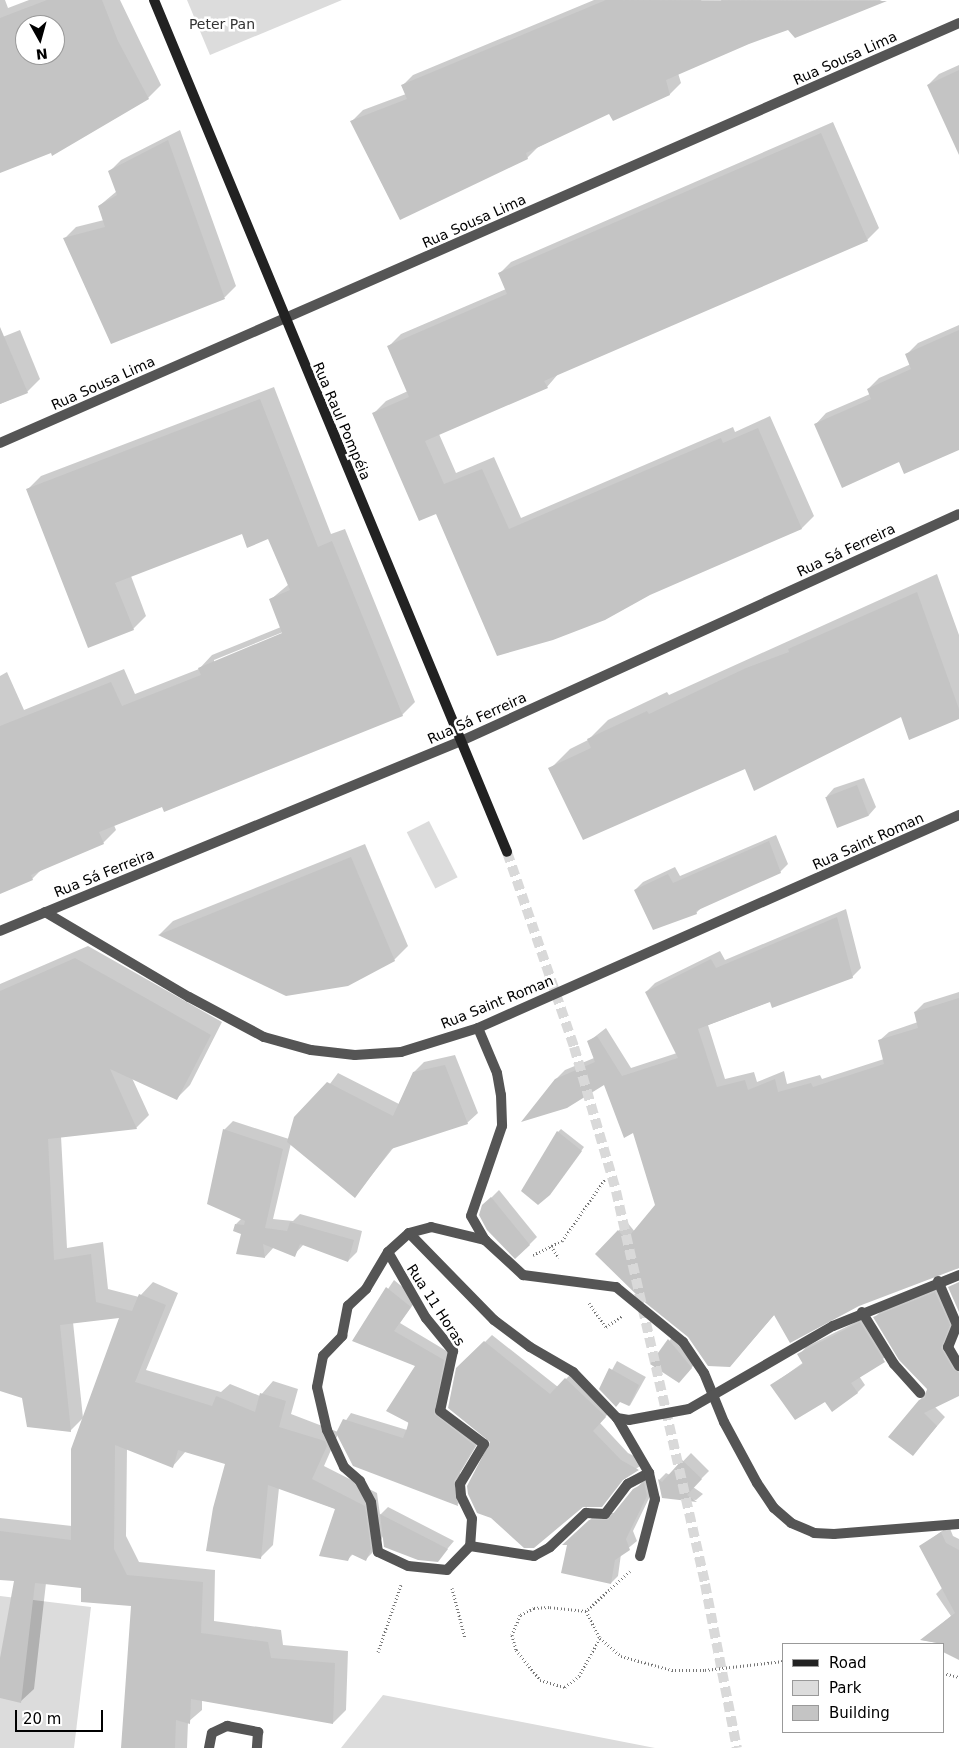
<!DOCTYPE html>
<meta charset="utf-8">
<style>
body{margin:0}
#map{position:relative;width:959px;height:1748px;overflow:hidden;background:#fff;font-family:"DejaVu Sans",sans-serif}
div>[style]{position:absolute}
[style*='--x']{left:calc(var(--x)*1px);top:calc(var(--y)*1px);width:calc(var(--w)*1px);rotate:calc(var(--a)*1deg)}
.green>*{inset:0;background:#dcdcdc;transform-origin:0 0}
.shadow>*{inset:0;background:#0003;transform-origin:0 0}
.building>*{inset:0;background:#c4c4c4;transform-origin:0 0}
.secondary-tunnel>*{height:10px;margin-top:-5px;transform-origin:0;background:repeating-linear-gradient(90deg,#d9d9d9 0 10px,transparent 0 15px)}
.path>*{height:3px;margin-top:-1.5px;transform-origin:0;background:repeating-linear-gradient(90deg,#777 0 1px,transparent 0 3.5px)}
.minor>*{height:10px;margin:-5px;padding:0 5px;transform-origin:5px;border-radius:5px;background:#555}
.secondary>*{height:10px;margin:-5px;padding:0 5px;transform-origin:5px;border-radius:5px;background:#222}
span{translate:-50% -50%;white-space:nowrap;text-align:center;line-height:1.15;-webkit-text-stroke:5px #fff;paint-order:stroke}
.park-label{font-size:14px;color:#333}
.street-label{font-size:14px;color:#000}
.legend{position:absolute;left:782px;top:1643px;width:162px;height:90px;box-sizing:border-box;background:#fff;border:1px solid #999;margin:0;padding:6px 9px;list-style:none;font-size:15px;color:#000}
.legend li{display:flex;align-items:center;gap:10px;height:25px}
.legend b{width:25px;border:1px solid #999}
.north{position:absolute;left:15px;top:15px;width:50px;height:50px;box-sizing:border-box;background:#fff;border:1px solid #999;border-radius:50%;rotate:173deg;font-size:14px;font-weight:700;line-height:20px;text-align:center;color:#000}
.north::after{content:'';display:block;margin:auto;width:18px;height:22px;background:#000;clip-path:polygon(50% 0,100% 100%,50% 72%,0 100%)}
.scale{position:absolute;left:15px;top:1710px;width:88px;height:22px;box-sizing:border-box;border:2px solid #000;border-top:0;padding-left:6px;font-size:15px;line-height:18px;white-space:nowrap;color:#000;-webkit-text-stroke:4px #fff;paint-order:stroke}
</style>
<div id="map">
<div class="green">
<div style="clip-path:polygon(187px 0,342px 0,210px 55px)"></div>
<div style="left:429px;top:821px;width:63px;height:25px;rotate:63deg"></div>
<div style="clip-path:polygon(0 1596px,91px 1607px,74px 1748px,0 1748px)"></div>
<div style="clip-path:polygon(383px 1695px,655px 1748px,341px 1748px)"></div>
</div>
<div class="shadow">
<div style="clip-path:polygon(evenodd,0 0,5px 0,8px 8px,29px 0,120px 0,161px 85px,148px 98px,51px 151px,0 172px,0 0,25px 25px,55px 25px,55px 55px,25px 55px,25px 25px)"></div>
<div style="clip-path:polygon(594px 0,701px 0,720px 49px,678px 73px,681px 83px,670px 94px,610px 112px,538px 147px,527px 158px,352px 121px,363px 110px,406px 94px,402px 86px,413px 75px)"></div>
<div style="clip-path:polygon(721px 0,882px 0,795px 37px,788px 29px,731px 50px)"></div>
<div style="clip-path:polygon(959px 65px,959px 152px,928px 85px,939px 74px)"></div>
<div style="clip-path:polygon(833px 122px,879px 228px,867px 240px,559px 373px,547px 387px,439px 434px,456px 473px,494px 457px,521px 518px,733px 427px,735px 432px,770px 416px,814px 516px,802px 528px,649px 594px,436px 512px,374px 413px,386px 401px,408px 391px,389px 346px,401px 334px,506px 289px,499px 274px,511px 262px)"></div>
<div style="clip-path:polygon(180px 130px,236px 286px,225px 297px,111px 342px,65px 238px,76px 227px,104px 220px,99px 206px,117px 191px,109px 172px,121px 160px)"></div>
<div style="clip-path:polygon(959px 325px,959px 449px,900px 461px,815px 425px,826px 413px,870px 394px,868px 389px,879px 378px,911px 364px,907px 354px,918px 343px)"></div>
<div style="clip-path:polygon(20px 330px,40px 379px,27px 392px,0 404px,0 338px)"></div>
<div style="clip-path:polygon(evenodd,274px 387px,331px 534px,345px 529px,415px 702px,402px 715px,114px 825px,116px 830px,103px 843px,42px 869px,32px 879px,0 893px,0 676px,7px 672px,24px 710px,124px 669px,135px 694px,199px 669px,212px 655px,281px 627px,270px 600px,289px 584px,269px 537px,242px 533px,131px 576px,146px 616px,133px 629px,28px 489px,41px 476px,274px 387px,288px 630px,289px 632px,214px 663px,214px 660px,288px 630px)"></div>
<div style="clip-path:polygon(937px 574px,959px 635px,959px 718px,902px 715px,746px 768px,550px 769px,570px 749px,588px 740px,608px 720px,667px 692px,669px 695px)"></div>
<div style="clip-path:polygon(864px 778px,876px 807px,869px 815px,838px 825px,827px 796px,834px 788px)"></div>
<div style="clip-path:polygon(776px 835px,788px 864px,780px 872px,702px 907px,696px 913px,635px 890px,643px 882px,675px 867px,680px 876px)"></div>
<div style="clip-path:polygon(365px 844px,408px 946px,394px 960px,160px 934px,173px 921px)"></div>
<div style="clip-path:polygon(846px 909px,861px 968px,852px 977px,771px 1001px,708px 1025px,725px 1079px,754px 1072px,757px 1082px,784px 1071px,787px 1084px,820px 1075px,822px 1079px,884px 1059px,880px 1040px,889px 1032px,918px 1022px,915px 1012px,924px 1003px,959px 992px,959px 1268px,775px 1314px,730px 1366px,688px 1336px,597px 1254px,627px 1222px,635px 1232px,656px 1205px,634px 1131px,604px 1084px,555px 1080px,565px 1070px,594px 1058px,588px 1042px,606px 1028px,631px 1068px,677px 1053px,646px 992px,655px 983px,720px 951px,725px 960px)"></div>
<div style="clip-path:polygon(88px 946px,222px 1022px,190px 1085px,177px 1098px,132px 1078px,149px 1115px,136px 1128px,61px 1136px,67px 1248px,103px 1242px,108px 1289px,139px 1297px,153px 1282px,178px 1293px,146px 1370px,221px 1392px,230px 1384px,260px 1396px,273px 1381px,298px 1389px,291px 1414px,338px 1432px,351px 1413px,407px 1430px,417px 1365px,354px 1340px,394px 1280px,417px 1299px,400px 1323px,450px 1353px,440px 1407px,481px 1438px,460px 1473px,464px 1498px,458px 1504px,354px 1464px,338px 1434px,324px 1466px,377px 1493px,380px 1515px,388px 1507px,454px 1541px,437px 1561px,384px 1534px,378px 1547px,365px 1560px,353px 1554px,348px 1559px,336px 1509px,279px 1488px,273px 1545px,261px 1557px,227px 1463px,186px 1451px,173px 1466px,127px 1448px,126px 1536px,139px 1562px,215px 1570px,214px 1621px,281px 1630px,283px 1645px,348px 1651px,346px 1710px,333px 1723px,202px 1699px,202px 1710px,188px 1722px,187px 1748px,123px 1748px,133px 1605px,82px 1587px,46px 1583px,34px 1689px,21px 1701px,0 1697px,0 1665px,16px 1580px,0 1578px,0 1518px,72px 1526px,121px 1317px,73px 1322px,83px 1418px,70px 1431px,23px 1397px,0 1390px,0 984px)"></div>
<div style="clip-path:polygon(455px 1055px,478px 1113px,467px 1123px,394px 1147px,355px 1196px,291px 1143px,273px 1219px,293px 1221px,300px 1214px,362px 1231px,357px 1252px,348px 1261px,304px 1244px,294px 1255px,274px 1247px,265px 1257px,238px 1253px,243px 1234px,236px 1224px,242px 1218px,224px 1130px,233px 1121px,289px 1139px,338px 1073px,399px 1104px,414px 1072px,424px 1062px)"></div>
<div style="clip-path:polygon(561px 1129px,584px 1147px,553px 1190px,558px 1132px)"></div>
<div style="clip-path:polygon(499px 1190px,537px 1237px,529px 1245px,483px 1206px)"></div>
<div style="clip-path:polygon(944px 1284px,958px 1316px,950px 1341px,959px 1356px,959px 1395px,935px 1407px,945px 1417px,913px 1454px,920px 1400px,928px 1389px,875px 1317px,883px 1309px)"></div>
<div style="clip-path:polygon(868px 1316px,891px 1353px,859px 1376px,865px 1385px,857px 1393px,826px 1400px,772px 1385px,804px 1362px,799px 1355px,806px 1347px)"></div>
<div style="clip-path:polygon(676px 1332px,699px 1359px,686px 1374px,652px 1364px)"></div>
<div style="clip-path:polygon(492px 1335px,558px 1387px,574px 1371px,613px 1408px,600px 1423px,628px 1453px,646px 1462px,583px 1505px,534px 1547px,492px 1444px,458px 1369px)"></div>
<div style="left:617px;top:1361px;width:33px;height:33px;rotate:29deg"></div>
<div style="clip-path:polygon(691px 1453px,709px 1471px,693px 1487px,703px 1494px,696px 1500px,663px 1497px,659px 1480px,666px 1473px,670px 1475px)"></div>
<div style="clip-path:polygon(652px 1477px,654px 1488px,633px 1531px,637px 1541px,621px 1554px,618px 1576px,611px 1583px,569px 1543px,565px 1544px,597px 1513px,615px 1513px,642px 1482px)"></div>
<div style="clip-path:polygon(949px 1526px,953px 1536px,959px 1539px,959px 1647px,949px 1653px,943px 1650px,943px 1644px,922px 1640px,951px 1616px,936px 1594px,943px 1587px,921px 1546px)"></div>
</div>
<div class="building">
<div style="clip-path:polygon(evenodd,47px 0,102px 0,118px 41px,149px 99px,52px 156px,51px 153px,0 173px,0 18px,47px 0,25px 25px,55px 25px,55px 55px,25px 55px,25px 25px)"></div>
<div style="clip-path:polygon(606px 0,887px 1px,795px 38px,788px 30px,749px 44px,666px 80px,670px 95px,613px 121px,609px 114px,526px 153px,528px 159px,400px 220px,350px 121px,407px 99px,401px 85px)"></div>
<div style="clip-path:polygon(959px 70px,959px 155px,927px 85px)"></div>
<div style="clip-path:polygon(821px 133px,868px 241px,544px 381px,548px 388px,425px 441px,444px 484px,482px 469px,509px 529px,721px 438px,723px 443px,758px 428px,802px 529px,650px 595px,605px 620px,553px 640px,497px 656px,436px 514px,419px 521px,372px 413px,409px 397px,387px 346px,507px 294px,498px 273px)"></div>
<div style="clip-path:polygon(168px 140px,225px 299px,111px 344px,63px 238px,105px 227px,98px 206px,117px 195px,108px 171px)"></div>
<div style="clip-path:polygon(0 327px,28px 393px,0 404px)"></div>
<div style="clip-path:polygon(959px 330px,959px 450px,904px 474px,899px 462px,842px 488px,814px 424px,871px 399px,867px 389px,911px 369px,905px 354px)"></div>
<div style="clip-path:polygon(260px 399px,318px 547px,332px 541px,403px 716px,164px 812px,162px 807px,99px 832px,104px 844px,31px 875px,33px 880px,0 894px,0 726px,111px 682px,122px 706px,201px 675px,198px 668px,282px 633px,269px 599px,290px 590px,268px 539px,247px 548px,242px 534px,115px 583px,134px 630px,88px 648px,26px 489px)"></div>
<div style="clip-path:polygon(917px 592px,959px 709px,959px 719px,909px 740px,901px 717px,754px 791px,745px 769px,583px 840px,548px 768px,591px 748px,587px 739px,647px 711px,649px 714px,746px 668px,789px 652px,788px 649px)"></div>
<div style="left:857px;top:785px;width:33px;height:34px;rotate:69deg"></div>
<div style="clip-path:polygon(769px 841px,781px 873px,696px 911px,697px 914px,653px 930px,634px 890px,668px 874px,673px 883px)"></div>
<div style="clip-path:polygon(351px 857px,395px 961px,348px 986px,286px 996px,158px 935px)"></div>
<div style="clip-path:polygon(837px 917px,853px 978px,772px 1008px,770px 1002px,698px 1029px,717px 1087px,745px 1080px,748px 1090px,775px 1079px,778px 1092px,811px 1083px,813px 1087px,884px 1064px,878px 1040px,918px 1028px,914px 1012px,959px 998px,959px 1268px,859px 1306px,790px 1343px,774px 1315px,730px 1367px,708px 1366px,688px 1337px,642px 1300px,595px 1254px,618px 1230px,626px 1240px,655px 1205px,633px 1133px,624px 1138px,604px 1085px,567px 1108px,521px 1122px,555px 1079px,595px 1062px,587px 1041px,597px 1036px,622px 1076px,678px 1058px,645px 992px,711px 959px,716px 968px)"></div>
<div style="clip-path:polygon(75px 958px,211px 1035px,177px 1100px,110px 1069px,137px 1129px,48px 1139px,54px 1260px,91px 1254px,96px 1302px,132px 1311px,139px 1294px,166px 1305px,135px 1382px,212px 1406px,216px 1396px,255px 1412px,260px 1393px,286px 1401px,279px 1427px,325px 1441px,327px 1446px,312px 1479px,365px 1506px,371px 1549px,366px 1561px,351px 1554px,348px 1561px,319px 1556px,335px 1509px,268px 1485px,261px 1559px,206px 1551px,213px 1508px,225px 1464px,178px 1450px,173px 1468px,115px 1445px,114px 1549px,127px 1575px,203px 1582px,201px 1633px,268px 1642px,271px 1658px,335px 1663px,333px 1724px,191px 1699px,190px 1724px,176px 1720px,175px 1748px,121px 1748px,131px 1606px,81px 1602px,81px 1588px,35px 1583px,21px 1703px,0 1698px,0 1658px,14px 1581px,0 1580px,0 1531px,71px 1540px,71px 1449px,119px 1318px,60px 1325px,71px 1432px,27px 1427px,22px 1398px,0 1391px,0 991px)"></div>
<div style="clip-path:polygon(445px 1065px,468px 1124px,391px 1149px,355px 1198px,287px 1142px,294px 1117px,327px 1082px,393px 1116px,413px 1072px)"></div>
<div style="clip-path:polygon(223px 1129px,283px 1149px,265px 1228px,287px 1231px,290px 1222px,354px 1240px,348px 1262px,300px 1244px,295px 1257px,263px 1244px,265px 1258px,236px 1254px,241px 1234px,233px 1231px,235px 1224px,244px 1225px,245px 1221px,207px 1204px)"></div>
<div style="clip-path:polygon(557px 1131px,582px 1151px,550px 1195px,538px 1205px,521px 1191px)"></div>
<div style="clip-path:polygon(491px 1197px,530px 1245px,515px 1259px,487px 1230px,479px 1215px,482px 1205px)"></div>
<div style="clip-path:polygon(959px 1282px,959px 1312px,948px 1287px)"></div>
<div style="clip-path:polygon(386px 1287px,411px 1307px,394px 1331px,444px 1360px,434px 1414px,475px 1446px,454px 1481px,458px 1506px,353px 1466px,336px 1433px,343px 1419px,403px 1438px,409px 1423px,386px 1411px,415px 1366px,352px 1341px)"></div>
<div style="clip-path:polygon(935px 1292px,950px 1325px,941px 1348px,953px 1369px,959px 1373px,959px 1396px,924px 1413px,937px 1426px,913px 1456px,888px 1437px,919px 1400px,925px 1398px,927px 1389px,899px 1360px,873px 1317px)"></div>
<div style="clip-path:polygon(860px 1322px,885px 1362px,851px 1383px,858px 1393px,832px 1412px,825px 1402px,795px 1420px,770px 1385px,803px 1364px,797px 1354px)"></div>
<div style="clip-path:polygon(668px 1339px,692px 1368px,679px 1383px,650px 1364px)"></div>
<div style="clip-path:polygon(484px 1341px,550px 1394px,565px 1378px,606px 1417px,593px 1431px,621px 1460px,639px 1470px,623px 1480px,602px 1507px,583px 1507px,534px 1548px,524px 1548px,491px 1518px,477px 1513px,468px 1494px,467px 1486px,490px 1442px,448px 1408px,456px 1368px)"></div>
<div style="clip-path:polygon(609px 1368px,639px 1385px,629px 1406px,620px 1402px,616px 1407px,599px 1389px)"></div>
<div style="clip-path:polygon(682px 1460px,702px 1479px,687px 1495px,697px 1502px,662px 1498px,658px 1479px,662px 1482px)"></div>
<div style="clip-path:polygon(644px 1483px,647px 1496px,626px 1539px,630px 1550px,615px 1560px,611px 1584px,561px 1573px,567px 1545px,562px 1545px,589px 1520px,608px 1520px,633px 1489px)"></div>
<div style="clip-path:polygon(380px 1514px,448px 1549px,438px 1562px,418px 1560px,384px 1547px)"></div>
<div style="clip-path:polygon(941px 1532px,946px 1543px,959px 1550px,959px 1660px,943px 1652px,943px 1644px,920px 1640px,955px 1613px,919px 1546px)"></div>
</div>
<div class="secondary-tunnel">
<div style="--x:507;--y:852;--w:206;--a:71"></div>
<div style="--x:574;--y:1047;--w:150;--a:73.7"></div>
<div style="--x:616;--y:1191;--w:403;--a:77.2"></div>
<div style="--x:705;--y:1584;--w:167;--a:79"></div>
</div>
<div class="path">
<div style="--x:551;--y:1246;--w:14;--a:56"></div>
<div style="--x:533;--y:1255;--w:32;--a:-26"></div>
<div style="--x:562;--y:1241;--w:75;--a:-55.3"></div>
<div style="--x:589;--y:1303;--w:29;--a:55"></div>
<div style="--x:606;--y:1327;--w:19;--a:-35"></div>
<div style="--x:630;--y:1571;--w:59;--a:137.7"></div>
<div style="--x:586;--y:1611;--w:30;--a:63"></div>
<div style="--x:600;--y:1638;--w:28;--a:41"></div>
<div style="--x:621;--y:1656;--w:53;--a:15.4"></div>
<div style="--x:672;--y:1670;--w:33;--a:0"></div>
<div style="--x:705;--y:1670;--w:79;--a:-6.6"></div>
<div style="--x:452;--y:1588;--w:52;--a:75.4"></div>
<div style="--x:586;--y:1611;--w:37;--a:-174"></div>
<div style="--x:549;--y:1607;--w:15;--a:176"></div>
<div style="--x:534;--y:1608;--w:16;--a:153"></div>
<div style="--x:520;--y:1615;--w:22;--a:112"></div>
<div style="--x:512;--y:1635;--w:16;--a:75"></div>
<div style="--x:516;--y:1650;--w:38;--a:51"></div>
<div style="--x:540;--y:1680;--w:26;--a:16"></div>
<div style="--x:565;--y:1687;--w:18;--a:-38"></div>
<div style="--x:579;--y:1676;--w:43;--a:-61.1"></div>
<div style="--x:378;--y:1652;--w:71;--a:-71.1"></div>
<div style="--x:943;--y:1673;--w:16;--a:14"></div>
</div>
<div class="minor">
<div style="--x:0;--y:443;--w:1047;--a:-23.65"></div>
<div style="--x:45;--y:912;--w:167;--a:30.6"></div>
<div style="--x:189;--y:997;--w:85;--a:28.1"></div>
<div style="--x:264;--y:1037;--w:49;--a:15.5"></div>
<div style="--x:311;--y:1050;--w:44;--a:6.5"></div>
<div style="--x:355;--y:1055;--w:46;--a:-3.7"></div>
<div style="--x:401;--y:1052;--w:81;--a:-17.3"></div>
<div style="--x:478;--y:1028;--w:526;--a:-23.89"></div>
<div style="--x:0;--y:931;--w:499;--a:-22.4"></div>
<div style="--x:461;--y:741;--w:547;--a:-24.5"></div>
<div style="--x:478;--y:1028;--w:49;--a:67.1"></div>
<div style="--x:497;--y:1073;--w:22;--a:80"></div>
<div style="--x:501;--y:1095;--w:31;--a:88"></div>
<div style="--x:502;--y:1126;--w:95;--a:109"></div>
<div style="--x:471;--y:1216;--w:28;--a:60"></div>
<div style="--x:485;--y:1240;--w:52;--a:42.6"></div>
<div style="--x:523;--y:1275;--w:94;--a:7.4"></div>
<div style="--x:616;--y:1287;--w:87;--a:39.4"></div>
<div style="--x:683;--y:1342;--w:37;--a:56"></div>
<div style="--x:704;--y:1373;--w:53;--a:67.8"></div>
<div style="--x:724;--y:1422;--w:69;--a:61.6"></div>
<div style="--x:757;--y:1483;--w:30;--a:56"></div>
<div style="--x:774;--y:1508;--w:23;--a:41"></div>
<div style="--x:791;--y:1523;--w:25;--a:23"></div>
<div style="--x:814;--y:1533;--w:20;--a:3"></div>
<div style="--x:834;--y:1534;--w:125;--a:-4.6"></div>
<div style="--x:409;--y:1233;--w:122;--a:45.7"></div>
<div style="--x:494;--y:1320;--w:45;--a:36.9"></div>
<div style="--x:530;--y:1347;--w:50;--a:30.2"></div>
<div style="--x:573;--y:1372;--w:64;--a:46.3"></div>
<div style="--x:617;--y:1418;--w:12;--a:9"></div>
<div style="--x:629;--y:1420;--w:61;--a:-10.4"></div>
<div style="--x:689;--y:1409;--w:166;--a:-30"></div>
<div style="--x:833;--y:1326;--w:136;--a:-22"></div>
<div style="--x:388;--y:1252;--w:76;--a:60.1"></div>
<div style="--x:426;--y:1318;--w:43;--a:50.7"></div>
<div style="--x:453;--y:1351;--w:61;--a:102.2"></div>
<div style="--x:440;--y:1411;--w:55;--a:36.9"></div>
<div style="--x:484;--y:1444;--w:47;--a:121"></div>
<div style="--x:460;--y:1484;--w:12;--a:85"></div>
<div style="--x:461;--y:1496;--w:25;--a:64"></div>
<div style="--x:472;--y:1519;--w:27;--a:94"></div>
<div style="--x:470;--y:1546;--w:65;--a:8.9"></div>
<div style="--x:534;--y:1556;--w:18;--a:-29"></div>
<div style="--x:550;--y:1547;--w:50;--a:-43.4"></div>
<div style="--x:586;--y:1513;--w:19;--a:3"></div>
<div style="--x:605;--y:1514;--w:38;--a:-53"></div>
<div style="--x:628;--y:1484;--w:24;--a:-28"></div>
<div style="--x:938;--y:1281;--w:48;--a:66.6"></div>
<div style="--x:957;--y:1325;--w:24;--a:112"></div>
<div style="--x:948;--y:1347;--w:22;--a:60"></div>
<div style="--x:862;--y:1312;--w:61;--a:58.4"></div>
<div style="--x:894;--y:1364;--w:39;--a:48"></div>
<div style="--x:617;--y:1418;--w:64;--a:59.8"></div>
<div style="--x:649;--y:1473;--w:27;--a:77"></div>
<div style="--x:655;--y:1499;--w:59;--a:104.7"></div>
<div style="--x:470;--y:1546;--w:33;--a:134"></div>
<div style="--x:447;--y:1570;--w:39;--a:-174"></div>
<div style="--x:408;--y:1566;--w:33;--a:-155"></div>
<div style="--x:378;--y:1552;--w:50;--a:-98"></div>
<div style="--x:371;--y:1502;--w:24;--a:-118"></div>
<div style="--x:360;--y:1481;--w:21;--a:-139"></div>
<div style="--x:344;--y:1467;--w:41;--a:-114.7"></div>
<div style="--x:327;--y:1430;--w:44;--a:-103.1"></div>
<div style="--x:317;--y:1387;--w:32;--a:-79"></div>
<div style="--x:323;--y:1356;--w:28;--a:-46"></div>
<div style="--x:342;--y:1336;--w:31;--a:-79"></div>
<div style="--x:348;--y:1306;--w:25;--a:-43"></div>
<div style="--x:366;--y:1289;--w:43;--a:-59.3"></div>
<div style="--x:388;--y:1252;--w:28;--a:-42"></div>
<div style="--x:409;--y:1233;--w:23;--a:-15"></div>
<div style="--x:431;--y:1227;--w:56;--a:13.5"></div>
<div style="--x:209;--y:1748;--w:15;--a:-79"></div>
<div style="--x:212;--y:1733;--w:17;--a:-25"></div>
<div style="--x:227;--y:1726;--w:32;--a:11"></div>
<div style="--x:258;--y:1732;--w:16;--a:94"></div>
</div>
<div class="secondary">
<div style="--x:154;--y:0;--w:922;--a:67.49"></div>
</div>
<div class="park-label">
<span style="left:222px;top:24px">Peter Pan</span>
</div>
<div class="street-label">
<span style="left:845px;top:58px;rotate:-24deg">Rua Sousa Lima</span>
<span style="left:474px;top:221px;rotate:-24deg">Rua Sousa Lima</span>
<span style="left:103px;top:383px;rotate:-24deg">Rua Sousa Lima</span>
<span style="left:342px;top:421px;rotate:67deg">Rua Raul Pompéia</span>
<span style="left:846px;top:550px;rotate:-25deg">Rua Sá Ferreira</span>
<span style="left:477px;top:718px;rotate:-24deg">Rua Sá Ferreira</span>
<span style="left:868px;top:841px;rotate:-24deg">Rua Saint Roman</span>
<span style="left:104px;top:873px;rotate:-22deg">Rua Sá Ferreira</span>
<span style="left:497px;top:1002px;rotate:-22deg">Rua Saint Roman</span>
<span style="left:436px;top:1305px;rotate:57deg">Rua 11 Horas</span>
</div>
<ul class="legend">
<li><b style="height:6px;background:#222"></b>Road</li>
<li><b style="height:14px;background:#dcdcdc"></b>Park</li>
<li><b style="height:14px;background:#c4c4c4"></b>Building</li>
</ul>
<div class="north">N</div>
<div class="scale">20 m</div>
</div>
